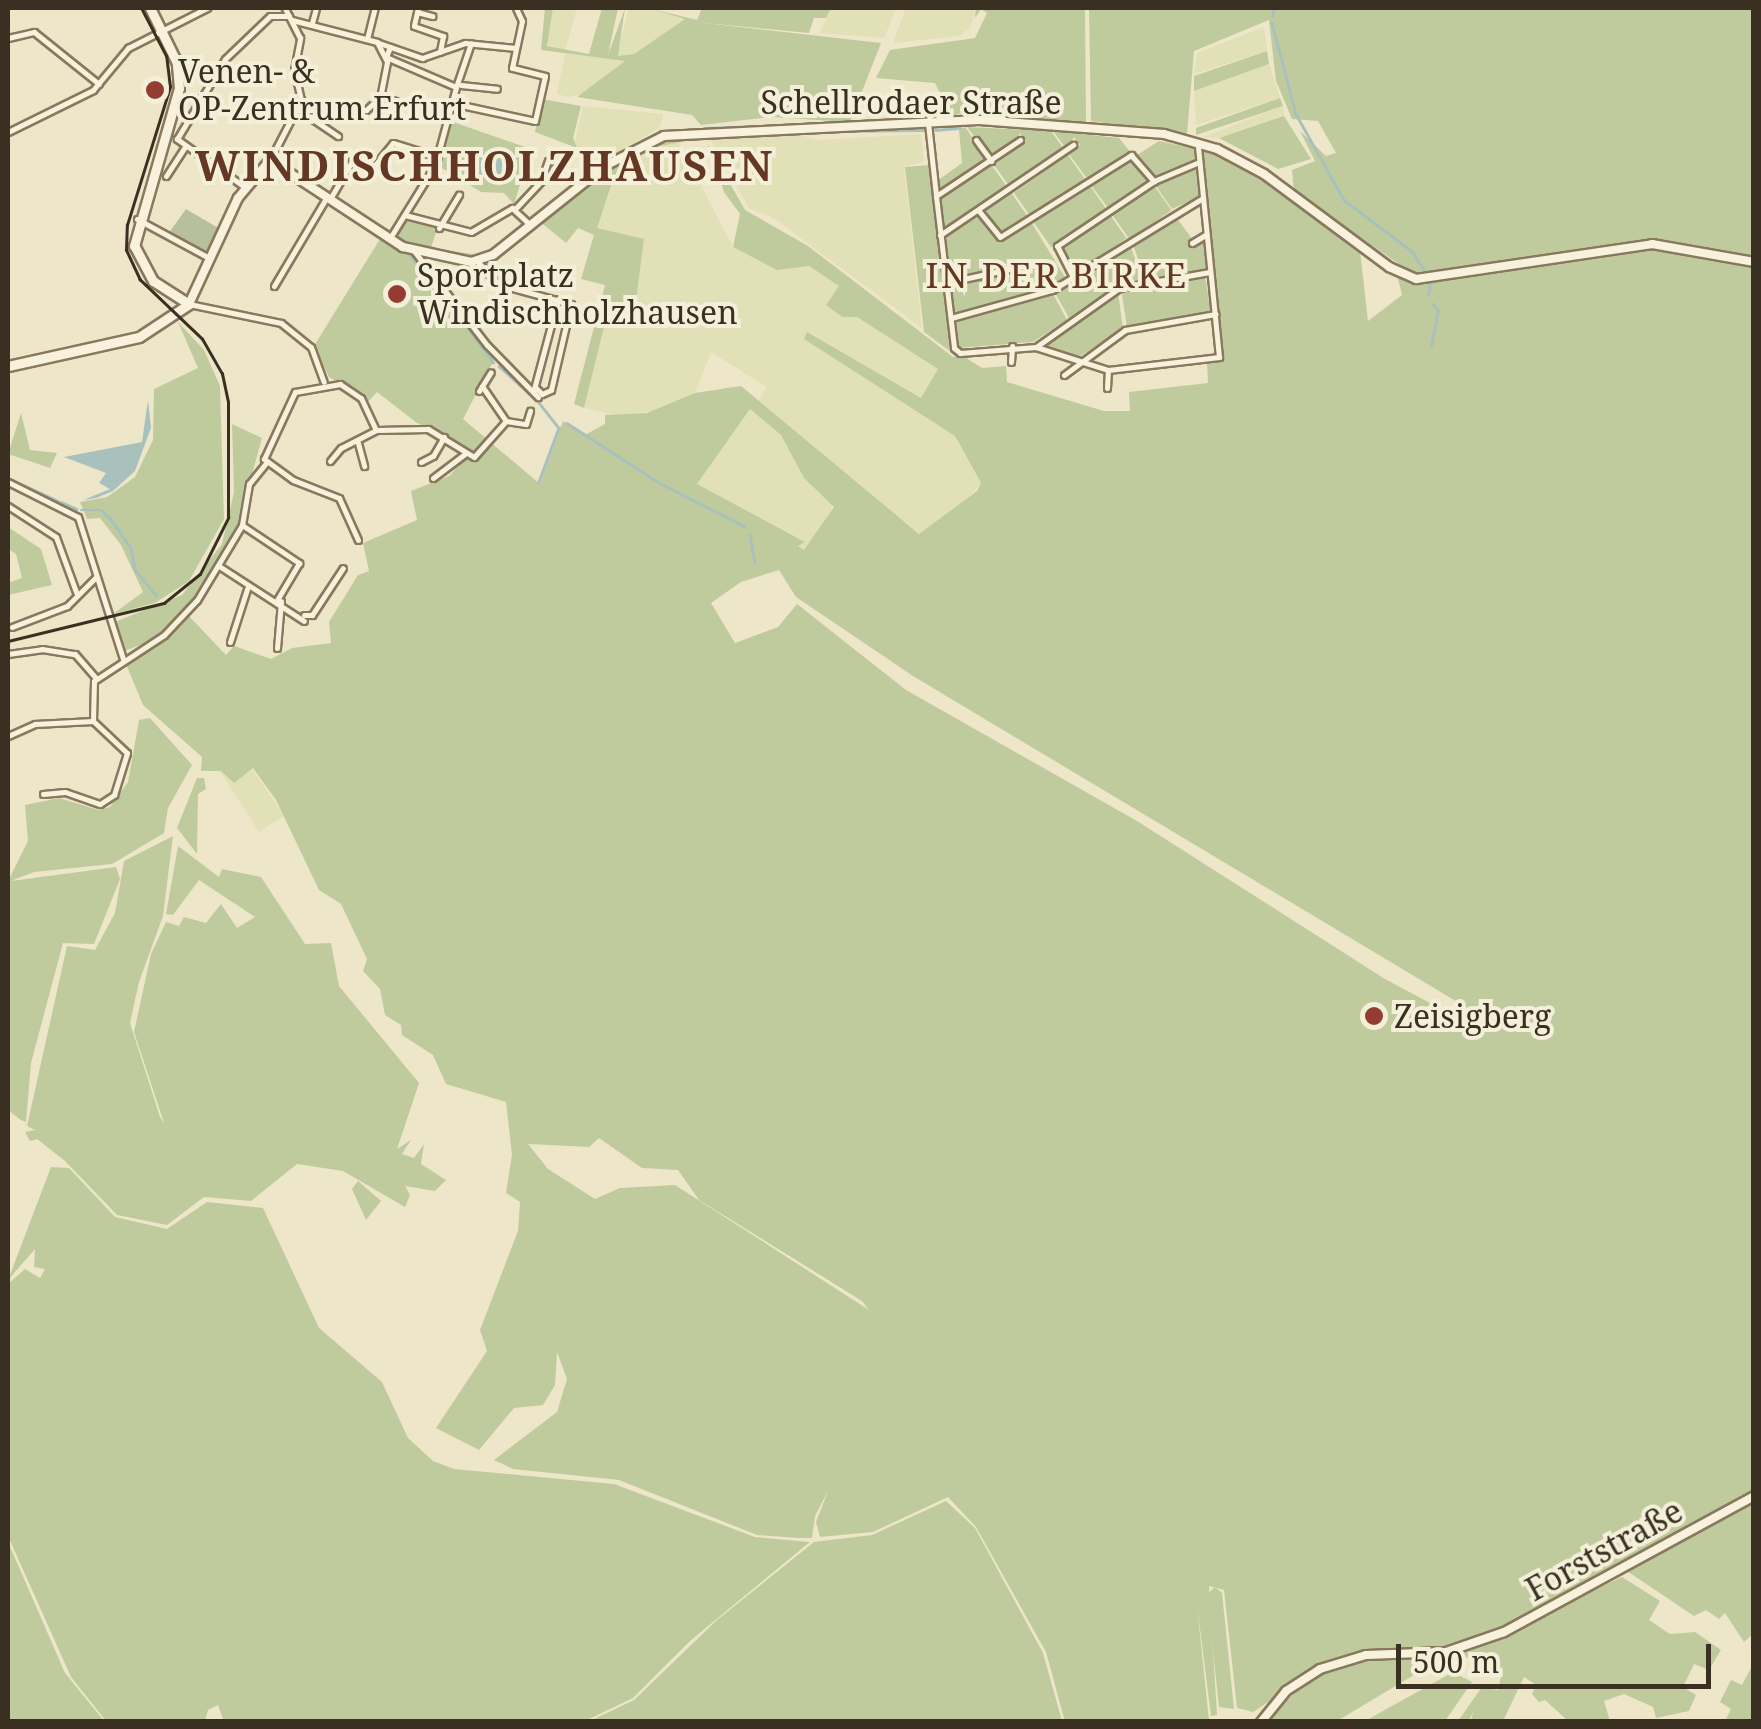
<!DOCTYPE html>
<meta charset="utf-8">
<style>
body{margin:0}
#map{position:relative;width:1761px;height:1729px;overflow:hidden;background:#ede6c9;font-family:"Noto Serif",serif}
div>[style]{position:absolute}
[style*='--x']{left:calc(var(--x)*1px);top:calc(var(--y)*1px);width:calc(var(--w)*1px);rotate:calc(var(--a)*1deg)}
.farmland>*{inset:0;background:#e2e0b7}
.green>*{inset:0;background:#c0cb9d;transform-origin:0 0}
.cemetery>*{inset:0;background:#b8c09b}
.water>*{inset:0;background:#a9c1bd}
.stream>*{height:2.5px;margin:-1.25px;padding:0 1.25px;transform-origin:1.25px;border-radius:1.25px;background:#a9c1bd}
.roads{filter:drop-shadow(2px 0 #88795e) drop-shadow(-2px 0 #88795e) drop-shadow(0 2px #88795e) drop-shadow(0 -2px #88795e)}
.minor>*{height:5px;margin:-2.5px;padding:0 2.5px;transform-origin:2.5px;border-radius:2.5px;background:#f8f2dc}
.tertiary>*{height:8px;margin:-4px;padding:0 4px;transform-origin:4px;border-radius:4px;background:#f8f2dc}
.secondary>*{height:9px;margin:-4.5px;padding:0 4.5px;transform-origin:4.5px;border-radius:4.5px;background:#f8f2dc}
.tram>*{height:2.5px;margin:-1.25px;padding:0 1.25px;transform-origin:1.25px;border-radius:1.25px;background:#3a3021}
.dots>*{width:28px;height:28px;translate:-50% -50%;box-sizing:border-box;border:5px solid #f4efd8;border-radius:50%}
span{translate:-50% -50%;white-space:nowrap;text-align:center;line-height:1.15;-webkit-text-stroke:8px #f4efd8;paint-order:stroke}
.poi-label{font-size:32px;color:#3a3021}
.left{translate:0 -50%;text-align:left}
.street-label{font-size:32px;color:#3a3021}
.neighbourhood-label{font-size:35px;color:#643823;letter-spacing:2.5px}
.district-label{font-size:42px;color:#643823;font-weight:700;letter-spacing:2.5px}
.frame{position:absolute;inset:0;border:10px solid #3a3021;pointer-events:none}
.scale{position:absolute;left:1396px;top:1644px;width:315px;height:45px;box-sizing:border-box;border:5px solid #3a3021;border-top:0;padding-left:12px;font-size:30px;line-height:35px;white-space:nowrap;color:#3a3021;-webkit-text-stroke:8px #f4efd8;paint-order:stroke}
</style>
<div id="map">
<div class="farmland">
<div style="clip-path:polygon(553px 8px,577px 8px,565px 51px,546px 44px)"></div>
<div style="clip-path:polygon(629px 8px,648px 8px,686px 19px,634px 54px,617px 56px)"></div>
<div style="clip-path:polygon(831px 8px,893px 8px,896px 9px,884px 38px,820px 33px)"></div>
<div style="clip-path:polygon(906px 8px,976px 8px,971px 27px,959px 36px,893px 43px)"></div>
<div style="clip-path:polygon(1264px 27px,1267px 51px,1194px 74px,1197px 53px)"></div>
<div style="clip-path:polygon(565px 54px,567px 54px,626px 60px,583px 94px,569px 97px,557px 94px)"></div>
<div style="clip-path:polygon(1269px 64px,1280px 98px,1196px 125px,1194px 91px)"></div>
<div style="clip-path:polygon(583px 106px,663px 114px,663px 117px,659px 128px,608px 159px,574px 146px)"></div>
<div style="clip-path:polygon(1283px 106px,1284px 116px,1219px 138px,1203px 137px)"></div>
<div style="clip-path:polygon(787px 132px,819px 140px,921px 134px,924px 162px,904px 167px,922px 328px,775px 219px,749px 208px,708px 136px)"></div>
<div style="clip-path:polygon(678px 141px,733px 247px,777px 270px,809px 265px,839px 286px,826px 305px,842px 317px,857px 317px,939px 369px,922px 399px,808px 333px,805px 339px,955px 436px,981px 484px,960px 506px,920px 534px,756px 405px,767px 387px,711px 352px,695px 393px,659px 410px,620px 416px,584px 408px,608px 310px,633px 316px,644px 240px,596px 228px,618px 170px,650px 148px)"></div>
<div style="clip-path:polygon(750px 409px,781px 435px,804px 478px,832px 501px,831px 520px,804px 550px,797px 546px,803px 543px,697px 484px)"></div>
<div style="clip-path:polygon(231px 738px,284px 816px,259px 832px,215px 763px)"></div>
</div>
<div class="green">
<div style="clip-path:polygon(545px 8px,553px 8px,547px 46px,589px 54px,602px 8px,618px 8px,608px 55px,625px 8px,618px 56px,634px 54px,685px 19px,648px 8px,697px 20px,702px 8px,831px 8px,826px 18px,814px 18px,809px 33px,695px 22px,881px 43px,850px 122px,771px 117px,701px 125px,692px 115px,577px 97px,625px 61px,541px 50px)"></div>
<div style="clip-path:polygon(976px 8px,1085px 8px,1086px 123px,967px 111px,950px 117px,939px 112px,946px 106px,935px 83px,876px 78px,890px 50px,975px 38px,987px 13px,981px 9px,975px 18px)"></div>
<div style="clip-path:polygon(1089px 8px,1753px 8px,1753px 259px,1666px 241px,1418px 277px,1294px 192px,1292px 170px,1315px 161px,1300px 131px,1326px 156px,1336px 153px,1318px 121px,1292px 119px,1276px 81px,1269px 20px,1194px 51px,1187px 134px,1091px 121px)"></div>
<div style="clip-path:polygon(1267px 51px,1269px 64px,1194px 91px,1194px 76px)"></div>
<div style="clip-path:polygon(1280px 98px,1283px 106px,1196px 135px,1196px 128px)"></div>
<div style="clip-path:polygon(542px 99px,581px 106px,573px 138px,577px 148px,535px 132px)"></div>
<div style="clip-path:polygon(1284px 116px,1311px 159px,1278px 169px,1219px 138px)"></div>
<div style="clip-path:polygon(450px 121px,531px 149px,514px 204px,504px 193px,481px 192px,437px 165px)"></div>
<div style="clip-path:polygon(965px 127px,988px 160px,938px 191px,937px 181px,962px 163px,959px 130px)"></div>
<div style="clip-path:polygon(967px 127px,1051px 131px,1066px 152px,1010px 187px,994px 165px,1026px 141px,1020px 133px,1012px 147px,991px 158px)"></div>
<div style="clip-path:polygon(1053px 131px,1119px 138px,1131px 153px,1088px 180px,1069px 154px,1080px 145px,1074px 137px,1067px 150px)"></div>
<div style="clip-path:polygon(685px 137px,701px 138px,650px 148px,625px 163px,613px 180px,597px 228px,644px 239px,634px 316px,608px 311px,584px 408px,574px 404px,605px 285px,581px 279px,594px 235px,578px 228px,566px 243px,539px 221px,611px 166px,657px 143px)"></div>
<div style="clip-path:polygon(1159px 141px,1196px 149px,1196px 159px,1153px 177px,1137px 155px)"></div>
<div style="clip-path:polygon(evenodd,707px 143px,745px 210px,808px 246px,953px 357px,963px 356px,982px 368px,1006px 366px,1007px 382px,1104px 411px,1130px 411px,1129px 392px,1208px 383px,1207px 362px,1223px 360px,1202px 149px,1254px 173px,1360px 251px,1368px 321px,1402px 295px,1397px 275px,1408px 282px,1448px 280px,1651px 247px,1753px 266px,1753px 1491px,1496px 1630px,1446px 1647px,1366px 1650px,1333px 1659px,1253px 1712px,1237px 1708px,1224px 1590px,1209px 1586px,1217px 1715px,1211px 1716px,1197px 1605px,1209px 1721px,1065px 1722px,1046px 1652px,976px 1527px,948px 1497px,873px 1532px,820px 1537px,816px 1522px,828px 1491px,815px 1516px,812px 1538px,798px 1538px,757px 1535px,619px 1480px,513px 1469px,494px 1460px,557px 1412px,567px 1379px,557px 1352px,555px 1385px,543px 1405px,514px 1408px,479px 1450px,436px 1428px,487px 1351px,480px 1330px,518px 1231px,520px 1202px,506px 1193px,512px 1155px,506px 1102px,446px 1084px,433px 1055px,402px 1035px,401px 1025px,385px 1015px,380px 989px,363px 971px,367px 959px,341px 904px,319px 890px,276px 800px,253px 768px,234px 783px,221px 771px,201px 771px,202px 757px,143px 705px,126px 664px,188px 615px,226px 655px,234px 646px,271px 659px,292px 648px,331px 643px,329px 622px,358px 575px,369px 571px,363px 543px,417px 520px,411px 491px,449px 476px,467px 457px,452px 438px,417px 423px,377px 392px,369px 401px,329px 377px,314px 346px,380px 239px,411px 253px,495px 358px,463px 419px,540px 484px,563px 421px,585px 435px,605px 424px,605px 415px,647px 413px,695px 393px,741px 386px,919px 534px,977px 491px,981px 483px,955px 436px,804px 339px,807px 332px,921px 398px,938px 369px,857px 317px,842px 317px,826px 305px,839px 286px,809px 266px,777px 270px,733px 247px,740px 214px,724px 192px,707px 143px,750px 409px,781px 435px,804px 478px,834px 507px,804px 550px,798px 546px,805px 542px,697px 484px,750px 409px,707px 143px,779px 570px,796px 597px,913px 676px,1474px 1012px,1460px 1019px,1385px 979px,1137px 821px,906px 690px,797px 604px,778px 627px,735px 643px,711px 603px,741px 582px,779px 570px,707px 143px,599px 1138px,642px 1168px,678px 1170px,699px 1200px,862px 1301px,869px 1310px,675px 1185px,620px 1188px,595px 1199px,548px 1169px,528px 1144px,589px 1147px,599px 1138px)"></div>
<div style="left:1068px;top:155px;width:32px;height:66px;rotate:55deg"></div>
<div style="clip-path:polygon(1132px 157px,1151px 182px,1108px 208px,1091px 185px)"></div>
<div style="clip-path:polygon(990px 163px,1008px 188px,942px 230px,940px 199px)"></div>
<div style="clip-path:polygon(930px 165px,951px 352px,924px 332px,905px 167px)"></div>
<div style="clip-path:polygon(1195px 165px,1199px 197px,1172px 209px,1156px 186px)"></div>
<div style="left:1088px;top:183px;width:32px;height:67px;rotate:55deg"></div>
<div style="left:1153px;top:184px;width:32px;height:51px;rotate:55deg"></div>
<div style="left:1010px;top:191px;width:32px;height:33px;rotate:55deg"></div>
<div style="left:1108px;top:212px;width:32px;height:63px;rotate:55deg"></div>
<div style="clip-path:polygon(1173px 213px,1193px 240px,1204px 239px,1207px 271px,1145px 278px,1132px 242px)"></div>
<div style="clip-path:polygon(977px 215px,999px 240px,1030px 220px,1066px 279px,1032px 297px,954px 314px,952px 283px,1017px 269px,1030px 293px,1022px 259px,962px 277px,958px 264px,947px 271px,944px 238px)"></div>
<div style="clip-path:polygon(408px 219px,437px 229px,431px 248px,473px 254px,471px 258px,410px 246px,394px 238px)"></div>
<div style="clip-path:polygon(1128px 240px,1143px 279px,1120px 285px,1069px 318px,1054px 291px)"></div>
<div style="left:1205px;top:276px;width:38px;height:85px;rotate:81deg"></div>
<div style="clip-path:polygon(1052px 292px,1067px 320px,1033px 342px,958px 348px,956px 319px)"></div>
<div style="clip-path:polygon(1118px 292px,1123px 329px,1077px 358px,1041px 346px,1043px 338px)"></div>
<div style="clip-path:polygon(178px 322px,204px 350px,220px 386px,224px 519px,189px 581px,155px 603px,113px 614px,143px 592px,121px 545px,100px 518px,87px 519px,80px 502px,107px 497px,135px 477px,153px 440px,154px 389px,198px 368px)"></div>
<div style="clip-path:polygon(21px 413px,30px 450px,57px 453px,50px 468px,8px 454px)"></div>
<div style="clip-path:polygon(232px 424px,262px 438px,237px 529px,184px 612px,150px 641px,125px 651px,115px 622px,182px 595px,222px 544px,234px 492px)"></div>
<div style="clip-path:polygon(8px 527px,41px 549px,52px 585px,8px 595px,8px 572px,10px 582px,22px 578px,16px 554px,8px 549px)"></div>
<div style="clip-path:polygon(150px 718px,192px 765px,168px 808px,164px 833px,112px 864px,34px 872px,11px 881px,116px 867px,120px 879px,94px 944px,63px 943px,31px 1063px,26px 1122px,21px 1120px,8px 1110px,8px 881px,28px 841px,25px 805px,59px 798px,99px 810px,110px 807px,128px 782px,139px 720px)"></div>
<div style="clip-path:polygon(197px 778px,204px 778px,206px 789px,198px 794px,197px 854px,177px 828px)"></div>
<div style="clip-path:polygon(173px 836px,163px 916px,139px 982px,130px 1023px,160px 1117px,164px 1123px,134px 1032px,151px 954px,166px 922px,179px 926px,184px 917px,206px 923px,221px 904px,237px 928px,255px 917px,199px 880px,173px 915px,166px 914px,178px 846px,219px 877px,222px 869px,261px 877px,305px 944px,331px 943px,339px 986px,419px 1083px,397px 1149px,411px 1140px,402px 1154px,414px 1158px,424px 1144px,421px 1164px,446px 1180px,435px 1191px,405px 1186px,410px 1195px,405px 1207px,343px 1171px,297px 1164px,251px 1201px,204px 1197px,167px 1225px,117px 1215px,65px 1161px,37px 1139px,30px 1141px,25px 1132px,35px 1130px,27px 1126px,67px 946px,95px 950px,115px 913px,124px 861px)"></div>
<div style="clip-path:polygon(51px 1167px,69px 1168px,115px 1217px,167px 1229px,207px 1202px,263px 1208px,319px 1328px,382px 1382px,408px 1438px,433px 1461px,454px 1469px,614px 1484px,755px 1537px,810px 1542px,690px 1641px,633px 1698px,585px 1721px,224px 1722px,218px 1705px,208px 1710px,205px 1721px,106px 1721px,71px 1677px,8px 1536px,8px 1284px,25px 1269px,40px 1278px,45px 1269px,34px 1267px,35px 1249px,8px 1280px)"></div>
<div style="clip-path:polygon(358px 1181px,381px 1201px,366px 1220px,352px 1189px)"></div>
<div style="clip-path:polygon(946px 1501px,975px 1528px,1043px 1653px,1062px 1721px,590px 1721px,634px 1700px,717px 1620px,814px 1542px,872px 1535px)"></div>
<div style="clip-path:polygon(1753px 1501px,1753px 1634px,1744px 1642px,1725px 1613px,1719px 1619px,1706px 1610px,1694px 1616px,1627px 1571px)"></div>
<div style="clip-path:polygon(8px 1542px,65px 1673px,104px 1721px,8px 1721px)"></div>
<div style="clip-path:polygon(1622px 1577px,1660px 1601px,1649px 1620px,1670px 1634px,1695px 1632px,1721px 1650px,1709px 1670px,1694px 1664px,1683px 1687px,1696px 1695px,1689px 1711px,1656px 1718px,1653px 1707px,1624px 1694px,1604px 1701px,1610px 1721px,1568px 1721px,1545px 1700px,1539px 1702px,1532px 1694px,1536px 1685px,1524px 1677px,1503px 1721px,1471px 1721px,1473px 1712px,1469px 1721px,1458px 1721px,1482px 1687px,1498px 1690px,1502px 1672px,1459px 1654px)"></div>
<div style="clip-path:polygon(1215px 1587px,1222px 1593px,1234px 1709px,1219px 1707px,1207px 1594px)"></div>
<div style="clip-path:polygon(1382px 1656px,1447px 1657px,1448px 1669px,1429px 1666px,1337px 1721px,1264px 1722px,1313px 1676px)"></div>
<div style="clip-path:polygon(1751px 1668px,1753px 1720px,1725px 1721px,1731px 1709px,1720px 1702px,1731px 1680px,1742px 1685px)"></div>
<div style="clip-path:polygon(1453px 1672px,1472px 1682px,1445px 1721px,1365px 1721px)"></div>
</div>
<div class="cemetery">
<div style="clip-path:polygon(186px 209px,220px 229px,209px 257px,168px 234px)"></div>
</div>
<div class="water">
<div style="clip-path:polygon(472px 149px,507px 162px,503px 178px,490px 181px,471px 171px,465px 161px)"></div>
<div style="clip-path:polygon(148px 400px,151px 428px,135px 471px,113px 491px,96px 498px,83px 500px,110px 489px,99px 483px,106px 473px,64px 457px,142px 442px)"></div>
</div>
<div class="stream">
<div style="--x:1272;--y:16;--w:8;--a:-76"></div>
<div style="--x:1272;--y:23;--w:94;--a:75.2"></div>
<div style="--x:1296;--y:114;--w:98;--a:60.8"></div>
<div style="--x:1344;--y:200;--w:86;--a:37"></div>
<div style="--x:1413;--y:252;--w:26;--a:59"></div>
<div style="--x:704;--y:128;--w:116;--a:-2"></div>
<div style="--x:935;--y:130;--w:25;--a:-5"></div>
<div style="--x:830;--y:131;--w:93;--a:-0.6"></div>
<div style="--x:1188;--y:136;--w:3;--a:18"></div>
<div style="--x:532;--y:217;--w:89;--a:-37.3"></div>
<div style="--x:498;--y:246;--w:28;--a:-39"></div>
<div style="--x:409;--y:254;--w:56;--a:50.1"></div>
<div style="--x:1428;--y:295;--w:13;--a:-81"></div>
<div style="--x:448;--y:300;--w:77;--a:54"></div>
<div style="--x:1431;--y:346;--w:37;--a:-79"></div>
<div style="--x:1438;--y:310;--w:8;--a:-135"></div>
<div style="--x:499;--y:366;--w:43;--a:42.2"></div>
<div style="--x:537;--y:400;--w:36;--a:52"></div>
<div style="--x:559;--y:428;--w:58;--a:110.3"></div>
<div style="--x:567;--y:423;--w:108;--a:33"></div>
<div style="--x:658;--y:482;--w:97;--a:27.1"></div>
<div style="--x:8;--y:478;--w:55;--a:24.7"></div>
<div style="--x:61;--y:502;--w:17;--a:24"></div>
<div style="--x:81;--y:510;--w:20;--a:0"></div>
<div style="--x:101;--y:510;--w:12;--a:42"></div>
<div style="--x:110;--y:518;--w:37;--a:55"></div>
<div style="--x:131;--y:548;--w:22;--a:80"></div>
<div style="--x:135;--y:570;--w:33;--a:50"></div>
<div style="--x:750;--y:535;--w:28;--a:80"></div>
</div>
<div class="roads">
<div class="minor">
<div style="--x:418;--y:8;--w:18;--a:103"></div>
<div style="--x:414;--y:26;--w:31;--a:19"></div>
<div style="--x:443;--y:36;--w:16;--a:101"></div>
<div style="--x:417;--y:12;--w:16;--a:15"></div>
<div style="--x:292;--y:20;--w:88;--a:14.5"></div>
<div style="--x:377;--y:42;--w:22;--a:63"></div>
<div style="--x:387;--y:62;--w:36;--a:101"></div>
<div style="--x:380;--y:97;--w:19;--a:137"></div>
<div style="--x:366;--y:110;--w:68;--a:180"></div>
<div style="--x:312;--y:23;--w:16;--a:-75"></div>
<div style="--x:8;--y:38;--w:27;--a:-13"></div>
<div style="--x:34;--y:32;--w:83;--a:38.7"></div>
<div style="--x:367;--y:39;--w:32;--a:-76"></div>
<div style="--x:379;--y:43;--w:46;--a:19.2"></div>
<div style="--x:422;--y:58;--w:46;--a:-19.2"></div>
<div style="--x:465;--y:43;--w:51;--a:5.6"></div>
<div style="--x:390;--y:47;--w:11;--a:112"></div>
<div style="--x:386;--y:57;--w:76;--a:23.2"></div>
<div style="--x:456;--y:87;--w:46;--a:-71.2"></div>
<div style="--x:461;--y:85;--w:36;--a:6"></div>
<div style="--x:380;--y:97;--w:16;--a:14"></div>
<div style="--x:452;--y:103;--w:85;--a:12.2"></div>
<div style="--x:535;--y:121;--w:46;--a:-77.5"></div>
<div style="--x:545;--y:76;--w:34;--a:-166"></div>
<div style="--x:512;--y:68;--w:48;--a:-78"></div>
<div style="--x:522;--y:21;--w:14;--a:-115"></div>
<div style="--x:934;--y:104;--w:20;--a:108"></div>
<div style="--x:928;--y:123;--w:73;--a:83.7"></div>
<div style="--x:936;--y:196;--w:153;--a:83.2"></div>
<div style="--x:954;--y:348;--w:8;--a:40"></div>
<div style="--x:960;--y:353;--w:76;--a:-4.5"></div>
<div style="--x:1036;--y:347;--w:76;--a:17.7"></div>
<div style="--x:1108;--y:370;--w:112;--a:-6.7"></div>
<div style="--x:1219;--y:357;--w:213;--a:-95.7"></div>
<div style="--x:315;--y:113;--w:7;--a:98"></div>
<div style="--x:314;--y:120;--w:29;--a:34"></div>
<div style="--x:8;--y:132;--w:95;--a:-26.3"></div>
<div style="--x:93;--y:90;--w:55;--a:-50.2"></div>
<div style="--x:128;--y:48;--w:89;--a:-26.9"></div>
<div style="--x:976;--y:140;--w:26;--a:54"></div>
<div style="--x:270;--y:160;--w:68;--a:-62.7"></div>
<div style="--x:301;--y:100;--w:31;--a:-103"></div>
<div style="--x:294;--y:70;--w:33;--a:-79"></div>
<div style="--x:300;--y:38;--w:34;--a:-117"></div>
<div style="--x:166;--y:176;--w:35;--a:-57"></div>
<div style="--x:246;--y:188;--w:85;--a:-144.6"></div>
<div style="--x:177;--y:139;--w:93;--a:-59"></div>
<div style="--x:225;--y:59;--w:62;--a:-43.7"></div>
<div style="--x:270;--y:16;--w:19;--a:0"></div>
<div style="--x:936;--y:196;--w:101;--a:-33.7"></div>
<div style="--x:330;--y:199;--w:44;--a:-59.9"></div>
<div style="--x:352;--y:161;--w:23;--a:10"></div>
<div style="--x:375;--y:165;--w:28;--a:-51"></div>
<div style="--x:393;--y:143;--w:47;--a:17.3"></div>
<div style="--x:515;--y:209;--w:38;--a:-47"></div>
<div style="--x:541;--y:181;--w:21;--a:-71"></div>
<div style="--x:548;--y:161;--w:12;--a:5"></div>
<div style="--x:979;--y:211;--w:33;--a:51"></div>
<div style="--x:1000;--y:237;--w:155;--a:-32"></div>
<div style="--x:1131;--y:155;--w:35;--a:49"></div>
<div style="--x:405;--y:215;--w:68;--a:14.4"></div>
<div style="--x:471;--y:232;--w:48;--a:-30.3"></div>
<div style="--x:512;--y:208;--w:23;--a:43"></div>
<div style="--x:137;--y:219;--w:82;--a:28.4"></div>
<div style="--x:439;--y:228;--w:39;--a:-59"></div>
<div style="--x:940;--y:235;--w:161;--a:-34.1"></div>
<div style="--x:390;--y:238;--w:86;--a:-58.3"></div>
<div style="--x:435;--y:165;--w:81;--a:-74.9"></div>
<div style="--x:1192;--y:243;--w:17;--a:-31"></div>
<div style="--x:414;--y:251;--w:119;--a:52.2"></div>
<div style="--x:487;--y:345;--w:73;--a:45.6"></div>
<div style="--x:477;--y:261;--w:31;--a:48"></div>
<div style="--x:498;--y:284;--w:76;--a:15.3"></div>
<div style="--x:571;--y:304;--w:88;--a:103.1"></div>
<div style="--x:551;--y:390;--w:10;--a:156"></div>
<div style="--x:542;--y:394;--w:10;--a:-135"></div>
<div style="--x:1073;--y:277;--w:35;--a:-117"></div>
<div style="--x:1057;--y:246;--w:117;--a:-33.8"></div>
<div style="--x:1154;--y:181;--w:49;--a:-22.9"></div>
<div style="--x:945;--y:283;--w:80;--a:-12.3"></div>
<div style="--x:274;--y:286;--w:100;--a:-59.3"></div>
<div style="--x:189;--y:304;--w:94;--a:11.7"></div>
<div style="--x:281;--y:323;--w:38;--a:39"></div>
<div style="--x:311;--y:347;--w:37;--a:70"></div>
<div style="--x:951;--y:318;--w:105;--a:-15.5"></div>
<div style="--x:1052;--y:290;--w:177;--a:-31.4"></div>
<div style="--x:1036;--y:347;--w:102;--a:-35.4"></div>
<div style="--x:1119;--y:288;--w:92;--a:-10"></div>
<div style="--x:1011;--y:362;--w:16;--a:-86"></div>
<div style="--x:1064;--y:375;--w:76;--a:-36.4"></div>
<div style="--x:1125;--y:330;--w:92;--a:-10"></div>
<div style="--x:482;--y:386;--w:42;--a:55.6"></div>
<div style="--x:1107;--y:388;--w:17;--a:-87"></div>
<div style="--x:534;--y:389;--w:93;--a:-75.1"></div>
<div style="--x:479;--y:391;--w:22;--a:-58"></div>
<div style="--x:358;--y:443;--w:24;--a:75"></div>
<div style="--x:330;--y:461;--w:17;--a:-50"></div>
<div style="--x:341;--y:448;--w:39;--a:-27"></div>
<div style="--x:421;--y:462;--w:13;--a:-27"></div>
<div style="--x:433;--y:456;--w:22;--a:-60"></div>
<div style="--x:433;--y:478;--w:41;--a:-37.1"></div>
<div style="--x:8;--y:482;--w:78;--a:26.6"></div>
<div style="--x:78;--y:517;--w:149;--a:72.4"></div>
<div style="--x:8;--y:506;--w:57;--a:32.9"></div>
<div style="--x:56;--y:537;--w:59;--a:70"></div>
<div style="--x:242;--y:525;--w:69;--a:33.7"></div>
<div style="--x:299;--y:563;--w:43;--a:120.7"></div>
<div style="--x:358;--y:540;--w:46;--a:-114.3"></div>
<div style="--x:339;--y:498;--w:49;--a:-158.6"></div>
<div style="--x:293;--y:480;--w:36;--a:-144"></div>
<div style="--x:264;--y:459;--w:74;--a:-65.2"></div>
<div style="--x:295;--y:392;--w:46;--a:-10.1"></div>
<div style="--x:340;--y:384;--w:25;--a:34"></div>
<div style="--x:361;--y:398;--w:35;--a:65"></div>
<div style="--x:376;--y:430;--w:52;--a:-1.1"></div>
<div style="--x:428;--y:429;--w:54;--a:31.3"></div>
<div style="--x:474;--y:457;--w:48;--a:-48.4"></div>
<div style="--x:506;--y:421;--w:20;--a:9"></div>
<div style="--x:526;--y:424;--w:14;--a:-73"></div>
<div style="--x:219;--y:566;--w:101;--a:32.9"></div>
<div style="--x:304;--y:615;--w:8;--a:0"></div>
<div style="--x:312;--y:615;--w:56;--a:-56.6"></div>
<div style="--x:12;--y:627;--w:59;--a:-20.9"></div>
<div style="--x:67;--y:606;--w:40;--a:-45"></div>
<div style="--x:230;--y:642;--w:56;--a:-72.2"></div>
<div style="--x:277;--y:648;--w:47;--a:-85.1"></div>
<div style="--x:8;--y:654;--w:34;--a:-8"></div>
<div style="--x:42;--y:649;--w:33;--a:9"></div>
<div style="--x:75;--y:654;--w:32;--a:49"></div>
<div style="--x:8;--y:736;--w:30;--a:-24"></div>
<div style="--x:35;--y:724;--w:58;--a:-3"></div>
<div style="--x:43;--y:794;--w:22;--a:-5"></div>
<div style="--x:65;--y:792;--w:37;--a:19"></div>
<div style="--x:100;--y:804;--w:17;--a:-33"></div>
<div style="--x:114;--y:795;--w:44;--a:-72.8"></div>
<div style="--x:127;--y:753;--w:47;--a:-136.7"></div>
<div style="--x:93;--y:721;--w:40;--a:-88.6"></div>
<div style="--x:94;--y:681;--w:84;--a:-33.3"></div>
<div style="--x:164;--y:635;--w:48;--a:-46.7"></div>
<div style="--x:197;--y:600;--w:87;--a:-59"></div>
<div style="--x:242;--y:525;--w:42;--a:-80.3"></div>
<div style="--x:249;--y:484;--w:27;--a:-51"></div>
</div>
<div class="tertiary">
<div style="--x:189;--y:304;--w:117;--a:-65.2"></div>
<div style="--x:238;--y:198;--w:50;--a:-49.9"></div>
<div style="--x:270;--y:160;--w:159;--a:33.2"></div>
<div style="--x:403;--y:247;--w:70;--a:12.4"></div>
<div style="--x:471;--y:262;--w:23;--a:-18"></div>
<div style="--x:493;--y:255;--w:143;--a:-38.5"></div>
<div style="--x:605;--y:166;--w:66;--a:-27"></div>
<div style="--x:664;--y:136;--w:315;--a:-2.9"></div>
<div style="--x:979;--y:120;--w:186;--a:4.3"></div>
<div style="--x:1164;--y:134;--w:55;--a:15.8"></div>
<div style="--x:1217;--y:149;--w:53;--a:28"></div>
<div style="--x:1264;--y:174;--w:156;--a:36.6"></div>
<div style="--x:1389;--y:267;--w:30;--a:24"></div>
<div style="--x:1416;--y:279;--w:239;--a:-8.4"></div>
<div style="--x:1652;--y:244;--w:104;--a:10"></div>
<div style="--x:1261;--y:1722;--w:40;--a:-51"></div>
<div style="--x:1286;--y:1691;--w:40;--a:-32.9"></div>
<div style="--x:1320;--y:1669;--w:48;--a:-16.9"></div>
<div style="--x:1366;--y:1655;--w:80;--a:-2.1"></div>
<div style="--x:1446;--y:1652;--w:61;--a:-19"></div>
<div style="--x:1504;--y:1632;--w:285;--a:-28.5"></div>
</div>
<div class="secondary">
<div style="--x:8;--y:366;--w:134;--a:-12.5"></div>
<div style="--x:139;--y:337;--w:60;--a:-33.4"></div>
<div style="--x:189;--y:304;--w:43;--a:-147.4"></div>
<div style="--x:153;--y:281;--w:40;--a:-118"></div>
<div style="--x:134;--y:246;--w:164;--a:-74.1"></div>
<div style="--x:179;--y:88;--w:25;--a:-95"></div>
<div style="--x:177;--y:63;--w:61;--a:-116.1"></div>
</div>
</div>
<div class="tram">
<div style="--x:8;--y:641;--w:161;--a:-13.7"></div>
<div style="--x:164;--y:603;--w:46;--a:-38.9"></div>
<div style="--x:200;--y:574;--w:63;--a:-63.4"></div>
<div style="--x:228;--y:518;--w:116;--a:-90"></div>
<div style="--x:228;--y:402;--w:29;--a:-102"></div>
<div style="--x:222;--y:374;--w:40;--a:-119.7"></div>
<div style="--x:202;--y:339;--w:86;--a:-136.4"></div>
<div style="--x:140;--y:280;--w:33;--a:-115"></div>
<div style="--x:126;--y:250;--w:25;--a:-88"></div>
<div style="--x:127;--y:225;--w:145;--a:-72.7"></div>
<div style="--x:170;--y:87;--w:31;--a:-97"></div>
<div style="--x:166;--y:56;--w:54;--a:-117.5"></div>
</div>
<div class="dots">
<div style="left:155px;top:90px;background:#943c31"></div>
<div style="left:397px;top:294px;background:#943c31"></div>
<div style="left:1374px;top:1016px;background:#943c31"></div>
</div>
<div class="poi-label">
<span class="left" style="left:178px;top:90px">Venen- &amp;<br>OP-Zentrum Erfurt</span>
<span class="left" style="left:417px;top:294px">Sportplatz<br>Windischholzhausen</span>
<span class="left" style="left:1394px;top:1016px">Zeisigberg</span>
</div>
<div class="street-label">
<span style="left:911px;top:102px">Schellrodaer Straße</span>
<span style="left:1604px;top:1550px;rotate:-29deg">Forststraße</span>
</div>
<div class="neighbourhood-label">
<span style="left:1057px;top:275px">IN DER BIRKE</span>
</div>
<div class="district-label">
<span style="left:485px;top:165px">WINDISCHHOLZHAUSEN</span>
</div>
<div class="frame"></div>
<div class="scale">500 m</div>
</div>
